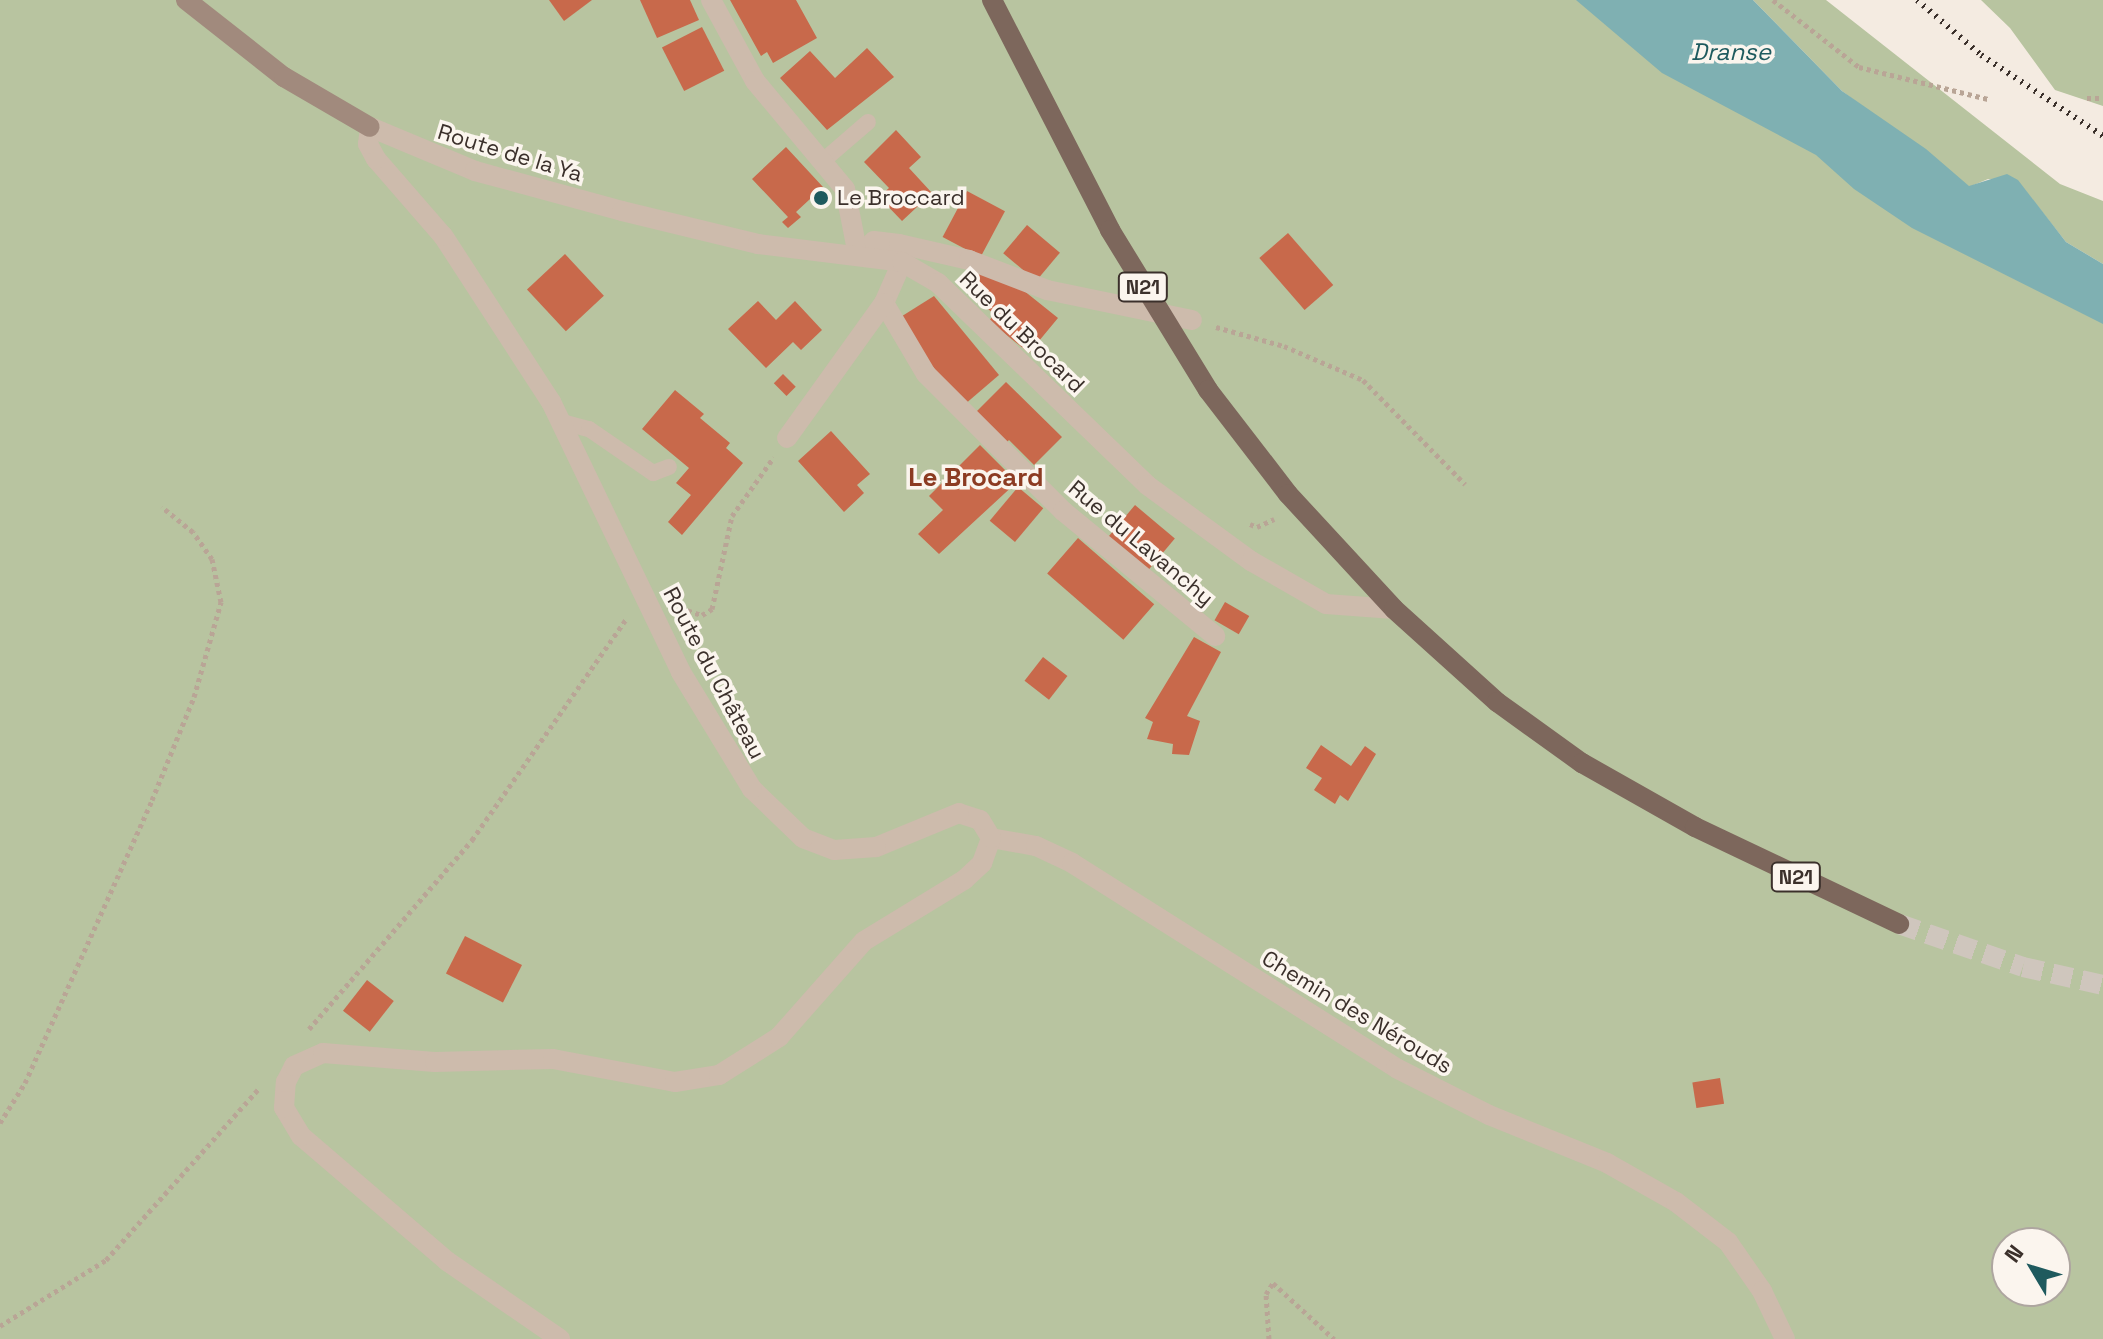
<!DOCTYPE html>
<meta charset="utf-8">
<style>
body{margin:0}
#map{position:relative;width:2103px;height:1339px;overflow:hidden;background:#f4ebe1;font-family:"Space Grotesk",sans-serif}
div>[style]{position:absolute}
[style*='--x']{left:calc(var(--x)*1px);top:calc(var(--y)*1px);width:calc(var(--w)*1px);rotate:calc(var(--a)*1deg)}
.green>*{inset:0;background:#b8c4a0}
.water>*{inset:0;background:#7fb0b2}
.building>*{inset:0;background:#c8694b;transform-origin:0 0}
.primary-tunnel>*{height:20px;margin-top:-10px;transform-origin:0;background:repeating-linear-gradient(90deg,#cfc6bd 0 20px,transparent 0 30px)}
.path>*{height:5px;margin-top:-2.5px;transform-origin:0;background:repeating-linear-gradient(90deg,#b9a596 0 4px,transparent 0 8px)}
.lane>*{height:16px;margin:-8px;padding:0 8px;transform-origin:8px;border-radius:8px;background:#cdbbac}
.street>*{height:20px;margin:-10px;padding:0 10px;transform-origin:10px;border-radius:10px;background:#cdbbac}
.secondary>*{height:20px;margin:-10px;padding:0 10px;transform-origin:10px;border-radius:10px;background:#a18a7d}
.primary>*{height:20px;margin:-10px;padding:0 10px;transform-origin:10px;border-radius:10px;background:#7d675c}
.rail>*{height:6px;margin-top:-3px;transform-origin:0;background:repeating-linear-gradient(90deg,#3b302b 0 2px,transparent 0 8px)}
.dots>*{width:22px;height:22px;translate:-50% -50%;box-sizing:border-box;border:4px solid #fbf5ee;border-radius:50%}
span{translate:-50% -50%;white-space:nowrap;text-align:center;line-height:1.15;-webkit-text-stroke:7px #fbf5ee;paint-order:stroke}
.shield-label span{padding:2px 6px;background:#fbf5ee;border:2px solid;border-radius:6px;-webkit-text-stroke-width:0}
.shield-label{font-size:20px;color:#3b302b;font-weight:700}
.street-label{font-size:22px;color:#3b302b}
.poi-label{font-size:22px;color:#3b302b}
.left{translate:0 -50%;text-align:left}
.water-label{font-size:24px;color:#1f5a5e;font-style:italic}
.quarter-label{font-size:26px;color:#8c3b22;font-weight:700}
.north{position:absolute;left:1991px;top:1227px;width:80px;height:80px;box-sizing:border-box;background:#fbf5ee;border:2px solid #aea6a0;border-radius:50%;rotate:308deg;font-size:22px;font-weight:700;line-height:32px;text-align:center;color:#3b302b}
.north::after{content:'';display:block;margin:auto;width:28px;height:36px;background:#1f5a5e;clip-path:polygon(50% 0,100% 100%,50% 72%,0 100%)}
</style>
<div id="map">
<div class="green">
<div style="clip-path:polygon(evenodd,0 0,1657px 0,2103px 284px,2103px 1339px,0 1339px,0 0,2007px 1243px,2055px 1243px,2055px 1291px,2007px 1291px,2007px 1243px)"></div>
<div style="clip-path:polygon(1753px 0,1826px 0,2060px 184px,2103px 201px,2103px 264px,2066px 242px,2017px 180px,1988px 179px,1969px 187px,1842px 91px)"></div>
<div style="clip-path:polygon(1981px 0,2103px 0,2103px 106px,2055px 90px,2010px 28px)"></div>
</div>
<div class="water">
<div style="clip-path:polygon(1576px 0,1753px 0,1842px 91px,1926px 149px,1969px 186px,2007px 174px,2018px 180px,2066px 242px,2103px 264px,2103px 324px,1912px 228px,1854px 189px,1816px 155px,1662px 73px)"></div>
</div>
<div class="building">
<div style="clip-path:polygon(549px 0,592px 0,564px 21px)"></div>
<div style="clip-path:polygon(640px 0,690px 0,699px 20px,657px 38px)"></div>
<div style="clip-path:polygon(730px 0,796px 0,817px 38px,773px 63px,767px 52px,761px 56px)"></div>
<div style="left:702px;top:27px;width:49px;height:45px;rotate:63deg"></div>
<div style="clip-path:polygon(867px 48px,894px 77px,827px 130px,780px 78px,810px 51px,835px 78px)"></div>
<div style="clip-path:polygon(896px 130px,921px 157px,909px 168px,932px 193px,902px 221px,879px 197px,889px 188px,864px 162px)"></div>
<div style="clip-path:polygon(786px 147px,823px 187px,796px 212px,801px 217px,788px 228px,782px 222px,788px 217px,752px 179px)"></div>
<div style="left:967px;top:191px;width:43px;height:52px;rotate:28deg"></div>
<div style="left:1027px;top:225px;width:43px;height:37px;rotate:40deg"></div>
<div style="left:1288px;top:233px;width:69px;height:38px;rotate:49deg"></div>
<div style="left:565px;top:254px;width:57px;height:52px;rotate:47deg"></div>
<div style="clip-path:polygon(971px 266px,1018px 286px,1058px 318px,1029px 353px,989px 321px,994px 314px,957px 283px)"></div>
<div style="clip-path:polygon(934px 296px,999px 375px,964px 405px,925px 360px,899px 318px)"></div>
<div style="clip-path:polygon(758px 301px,776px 320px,795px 301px,822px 330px,801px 350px,793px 342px,766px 368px,728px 329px)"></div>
<div style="left:783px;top:374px;width:18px;height:13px;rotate:45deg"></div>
<div style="clip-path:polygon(1006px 382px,1062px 437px,1034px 465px,1009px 440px,1003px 446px,972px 416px)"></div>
<div style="clip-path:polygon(675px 390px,704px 414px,700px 418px,730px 443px,726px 448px,743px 463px,682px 535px,668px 522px,691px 495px,676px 483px,689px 468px,642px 429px)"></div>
<div style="clip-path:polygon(831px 431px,870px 474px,857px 485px,864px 493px,844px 512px,798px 461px)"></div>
<div style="clip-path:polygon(980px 445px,1017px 482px,939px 554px,918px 534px,943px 510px,929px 496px)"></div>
<div style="left:1018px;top:487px;width:33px;height:44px;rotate:40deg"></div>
<div style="left:1135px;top:505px;width:52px;height:45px;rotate:40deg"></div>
<div style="left:1078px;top:538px;width:101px;height:47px;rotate:41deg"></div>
<div style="left:1225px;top:602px;width:28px;height:21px;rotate:30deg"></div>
<div style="clip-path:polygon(1194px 637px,1221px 652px,1187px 716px,1200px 721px,1189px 755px,1172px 754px,1173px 744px,1147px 739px,1153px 722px,1145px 718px)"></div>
<div style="left:1043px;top:657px;width:31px;height:30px;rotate:38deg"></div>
<div style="clip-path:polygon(1321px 745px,1351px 766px,1365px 746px,1376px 754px,1348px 801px,1340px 795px,1335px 804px,1314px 790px,1322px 778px,1306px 768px)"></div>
<div style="left:465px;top:936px;width:64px;height:42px;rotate:27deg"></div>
<div style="left:367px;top:980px;width:34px;height:39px;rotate:38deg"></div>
<div style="left:1720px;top:1078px;width:26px;height:28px;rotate:81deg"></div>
</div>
<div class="primary-tunnel">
<div style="--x:1899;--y:924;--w:131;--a:19.1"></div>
<div style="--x:2023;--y:967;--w:82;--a:12.7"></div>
</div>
<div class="path">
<div style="--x:1773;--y:0;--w:109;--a:37.9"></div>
<div style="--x:1859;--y:67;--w:133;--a:13.9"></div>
<div style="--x:2087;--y:98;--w:16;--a:0"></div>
<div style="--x:1216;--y:327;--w:71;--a:15.6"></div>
<div style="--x:1284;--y:346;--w:86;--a:23.3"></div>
<div style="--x:1363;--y:380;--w:146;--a:45.6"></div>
<div style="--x:1250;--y:524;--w:8;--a:23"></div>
<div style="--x:1257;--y:527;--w:19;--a:-25"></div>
<div style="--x:680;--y:608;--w:23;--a:18"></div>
<div style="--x:702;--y:615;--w:12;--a:-31"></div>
<div style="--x:712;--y:609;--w:95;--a:-77.9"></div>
<div style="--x:732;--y:516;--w:72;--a:-54.6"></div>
<div style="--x:309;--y:1029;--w:250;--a:-49.2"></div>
<div style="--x:472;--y:840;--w:269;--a:-55.1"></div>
<div style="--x:0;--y:1123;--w:47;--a:-58"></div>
<div style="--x:25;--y:1083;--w:310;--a:-65.8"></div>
<div style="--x:152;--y:800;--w:111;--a:-67.8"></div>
<div style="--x:194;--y:697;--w:99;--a:-74.1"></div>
<div style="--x:221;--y:602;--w:44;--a:-101.8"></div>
<div style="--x:212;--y:559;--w:33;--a:-125"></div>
<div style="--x:193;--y:532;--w:40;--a:-141"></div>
<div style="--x:0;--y:1326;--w:125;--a:-31.9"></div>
<div style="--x:106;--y:1260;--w:230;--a:-48.3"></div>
<div style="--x:1269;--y:1339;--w:45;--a:-93.8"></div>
<div style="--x:1266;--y:1294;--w:13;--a:-58"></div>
<div style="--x:1273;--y:1283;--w:83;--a:42.6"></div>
</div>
<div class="lane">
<div style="--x:824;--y:160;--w:58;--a:-40.8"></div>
<div style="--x:562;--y:422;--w:28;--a:15"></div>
<div style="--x:589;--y:429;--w:78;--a:34.5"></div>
<div style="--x:653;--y:473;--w:17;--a:-21"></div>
</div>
<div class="street">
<div style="--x:711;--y:0;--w:92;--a:61.5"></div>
<div style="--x:755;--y:81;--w:141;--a:50.2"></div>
<div style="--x:845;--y:189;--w:67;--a:78.9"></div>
<div style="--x:858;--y:255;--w:21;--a:-41"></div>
<div style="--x:874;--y:241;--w:25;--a:7"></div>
<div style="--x:899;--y:244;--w:72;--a:12.9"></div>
<div style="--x:969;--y:260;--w:84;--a:21"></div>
<div style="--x:1047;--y:290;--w:148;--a:11.7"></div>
<div style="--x:902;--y:262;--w:45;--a:113.7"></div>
<div style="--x:884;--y:303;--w:82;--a:59.4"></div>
<div style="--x:926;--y:374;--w:194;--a:45"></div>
<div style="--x:1063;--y:511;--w:197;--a:39.4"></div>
<div style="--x:787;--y:438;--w:166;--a:-54.3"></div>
<div style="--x:991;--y:838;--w:46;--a:10.1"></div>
<div style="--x:1036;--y:846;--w:40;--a:25"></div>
<div style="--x:1072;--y:863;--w:383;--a:32.3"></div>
<div style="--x:1396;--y:1068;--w:104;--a:26.8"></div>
<div style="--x:1489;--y:1115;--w:127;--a:22.1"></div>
<div style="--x:1607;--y:1163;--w:79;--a:29.5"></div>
<div style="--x:1676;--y:1202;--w:66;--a:37.6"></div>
<div style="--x:1728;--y:1242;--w:60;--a:55.2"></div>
<div style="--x:1762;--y:1291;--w:53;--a:64.4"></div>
<div style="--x:560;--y:1339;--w:137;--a:-145.4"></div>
<div style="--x:447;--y:1261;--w:192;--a:-139.4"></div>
<div style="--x:301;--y:1136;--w:33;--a:-121"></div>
<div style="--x:284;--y:1108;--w:26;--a:-86"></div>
<div style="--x:286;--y:1082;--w:18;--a:-63"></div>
<div style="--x:294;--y:1066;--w:32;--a:-24"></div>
<div style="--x:323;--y:1053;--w:112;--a:4.6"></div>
<div style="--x:435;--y:1062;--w:118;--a:-1.5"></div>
<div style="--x:553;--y:1059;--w:124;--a:10.7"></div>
<div style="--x:675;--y:1082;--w:45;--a:-9"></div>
<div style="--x:719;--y:1075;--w:71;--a:-32.3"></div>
<div style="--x:779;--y:1037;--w:128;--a:-48.5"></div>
<div style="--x:864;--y:941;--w:117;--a:-31.4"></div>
<div style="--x:964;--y:880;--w:25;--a:-43"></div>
<div style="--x:982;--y:863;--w:27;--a:-70"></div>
<div style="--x:991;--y:838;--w:21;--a:-121"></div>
<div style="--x:980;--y:820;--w:22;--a:-162"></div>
<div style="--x:959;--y:813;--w:90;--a:157.7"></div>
<div style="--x:876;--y:847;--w:42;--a:175.9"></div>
<div style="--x:834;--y:850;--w:33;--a:-159"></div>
<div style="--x:803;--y:838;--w:71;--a:-136.1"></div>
<div style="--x:752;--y:789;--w:137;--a:-121.3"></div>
<div style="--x:681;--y:672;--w:300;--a:-115.7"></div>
<div style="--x:551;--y:402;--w:198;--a:-123"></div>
<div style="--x:443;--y:236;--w:102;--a:-131"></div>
<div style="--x:376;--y:159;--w:17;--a:-118"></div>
<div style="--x:368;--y:144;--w:17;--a:-83"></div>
<div style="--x:370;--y:127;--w:114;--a:22.7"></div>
<div style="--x:475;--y:171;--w:152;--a:15.2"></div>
<div style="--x:622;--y:211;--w:140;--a:13.6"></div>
<div style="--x:758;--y:244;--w:145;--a:7.1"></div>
<div style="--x:902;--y:262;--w:42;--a:30.3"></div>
<div style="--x:938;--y:283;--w:291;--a:44"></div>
<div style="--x:1147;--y:485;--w:129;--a:36.2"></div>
<div style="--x:1251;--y:561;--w:86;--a:29.8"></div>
<div style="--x:1326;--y:604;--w:68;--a:4.2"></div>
</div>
<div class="secondary">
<div style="--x:186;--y:0;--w:125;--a:38.2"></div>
<div style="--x:284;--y:77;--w:99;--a:30.2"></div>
</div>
<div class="primary">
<div style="--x:992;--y:0;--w:259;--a:62.8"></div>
<div style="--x:1110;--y:230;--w:188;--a:58.5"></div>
<div style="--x:1208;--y:390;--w:131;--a:52.4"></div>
<div style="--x:1288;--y:494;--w:156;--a:47.3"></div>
<div style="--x:1394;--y:609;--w:139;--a:42.1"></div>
<div style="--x:1497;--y:702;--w:105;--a:35.7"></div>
<div style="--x:1582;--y:763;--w:130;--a:29.5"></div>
<div style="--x:1695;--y:827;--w:226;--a:25.4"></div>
</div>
<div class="rail">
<div style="--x:1917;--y:0;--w:84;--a:40.7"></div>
<div style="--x:1981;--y:55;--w:146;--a:33.6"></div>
</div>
<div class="dots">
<div style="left:821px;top:198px;background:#1f5a5e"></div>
</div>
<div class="shield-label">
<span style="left:1143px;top:287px">N21</span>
<span style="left:1796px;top:877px">N21</span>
</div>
<div class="street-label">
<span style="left:510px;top:153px;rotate:17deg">Route de la Ya</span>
<span style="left:1022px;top:332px;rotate:44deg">Rue du Brocard</span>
<span style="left:1141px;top:543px;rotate:40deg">Rue du Lavanchy</span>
<span style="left:714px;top:673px;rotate:62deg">Route du Château</span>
<span style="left:1357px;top:1012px;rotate:31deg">Chemin des Nérouds</span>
</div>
<div class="poi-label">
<span class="left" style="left:837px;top:198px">Le Broccard</span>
</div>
<div class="water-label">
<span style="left:1731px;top:52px">Dranse</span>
</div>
<div class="quarter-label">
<span style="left:976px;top:478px">Le Brocard</span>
</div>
<div class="north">N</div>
</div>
